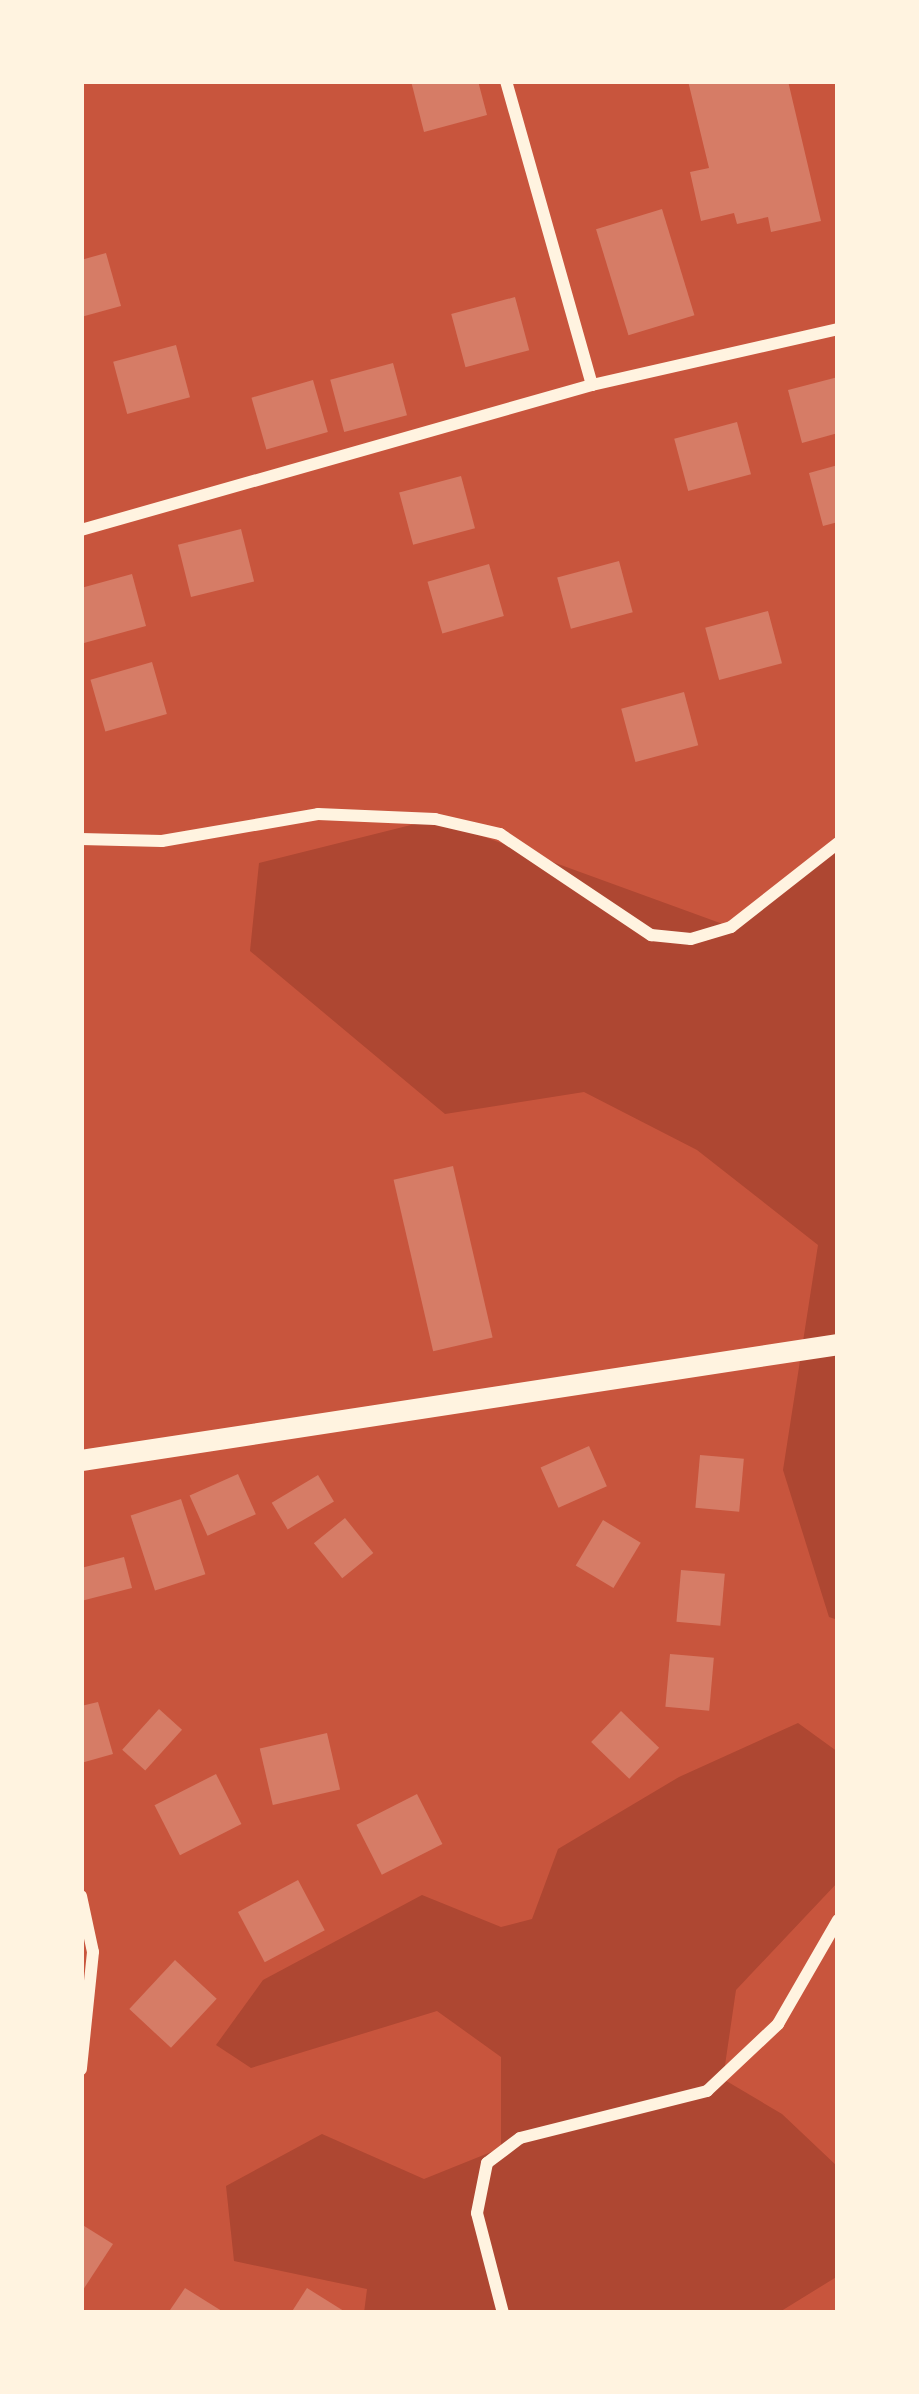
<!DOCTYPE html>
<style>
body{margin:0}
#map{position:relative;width:919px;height:2394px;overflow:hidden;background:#c8553d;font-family:Spectral,serif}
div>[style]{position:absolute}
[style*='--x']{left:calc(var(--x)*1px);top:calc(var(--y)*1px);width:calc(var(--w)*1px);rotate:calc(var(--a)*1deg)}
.green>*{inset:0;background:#ae4732}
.building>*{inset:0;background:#d67c66;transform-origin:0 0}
.minor>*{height:12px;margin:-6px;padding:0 6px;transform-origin:6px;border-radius:6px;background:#fff3e0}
.tertiary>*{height:21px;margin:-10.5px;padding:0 10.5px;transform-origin:10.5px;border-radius:10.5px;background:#fff3e0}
span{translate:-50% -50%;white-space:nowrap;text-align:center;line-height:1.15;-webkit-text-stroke:12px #fff3e0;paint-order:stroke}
.frame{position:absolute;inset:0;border:84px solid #fff3e0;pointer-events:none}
</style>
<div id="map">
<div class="green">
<div style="clip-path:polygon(435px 819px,731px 927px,838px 843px,838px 1620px,829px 1617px,783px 1470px,818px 1245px,697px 1150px,584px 1092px,445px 1114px,250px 951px,259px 863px)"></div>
<div style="clip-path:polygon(798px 1723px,838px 1752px,838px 1882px,736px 1990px,723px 2079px,782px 2114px,838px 2167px,838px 2276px,778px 2313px,364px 2313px,367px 2289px,234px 2261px,226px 2186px,322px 2134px,424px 2179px,501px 2148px,501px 2057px,437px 2011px,251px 2068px,216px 2045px,263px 1980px,422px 1895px,501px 1927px,532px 1919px,558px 1849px,679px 1777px)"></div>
</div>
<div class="building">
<div style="clip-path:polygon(411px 81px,478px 81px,487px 115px,424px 132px)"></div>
<div style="clip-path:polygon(688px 81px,788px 81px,821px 221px,771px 232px,768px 217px,737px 224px,734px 213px,701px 221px,690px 172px,709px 168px)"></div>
<div style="left:662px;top:209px;width:111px;height:69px;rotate:73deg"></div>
<div style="clip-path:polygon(106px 253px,121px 306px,81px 317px,81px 260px)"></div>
<div style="left:515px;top:297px;width:55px;height:66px;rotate:75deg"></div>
<div style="left:176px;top:345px;width:54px;height:65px;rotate:75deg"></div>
<div style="left:393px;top:363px;width:54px;height:65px;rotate:75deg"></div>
<div style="clip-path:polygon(838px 377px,838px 433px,802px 443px,788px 390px)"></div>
<div style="left:313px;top:380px;width:54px;height:64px;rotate:74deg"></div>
<div style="left:737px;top:422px;width:54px;height:65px;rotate:75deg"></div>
<div style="clip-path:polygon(838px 465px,838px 522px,823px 526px,809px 473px)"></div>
<div style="left:461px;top:476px;width:54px;height:64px;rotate:75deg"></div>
<div style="left:241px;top:529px;width:54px;height:65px;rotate:76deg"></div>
<div style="left:619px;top:561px;width:53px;height:64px;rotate:75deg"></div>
<div style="left:489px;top:564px;width:54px;height:64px;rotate:74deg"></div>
<div style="clip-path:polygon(132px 574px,146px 626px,84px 643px,81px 588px)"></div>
<div style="left:768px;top:611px;width:54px;height:65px;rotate:75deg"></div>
<div style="left:152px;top:662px;width:54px;height:64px;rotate:74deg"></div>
<div style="left:684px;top:692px;width:55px;height:65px;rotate:75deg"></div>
<div style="left:453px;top:1166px;width:176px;height:61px;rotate:77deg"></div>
<div style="left:589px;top:1446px;width:44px;height:53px;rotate:66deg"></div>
<div style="left:700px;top:1455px;width:44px;height:53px;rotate:5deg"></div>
<div style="left:238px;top:1474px;width:44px;height:53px;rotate:66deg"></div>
<div style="left:318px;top:1475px;width:31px;height:54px;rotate:59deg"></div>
<div style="left:181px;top:1499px;width:79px;height:53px;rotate:72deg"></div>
<div style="left:345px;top:1518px;width:45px;height:40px;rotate:51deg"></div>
<div style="left:603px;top:1520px;width:44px;height:53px;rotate:31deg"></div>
<div style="clip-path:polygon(124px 1557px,132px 1588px,81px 1601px,81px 1568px)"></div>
<div style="left:681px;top:1570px;width:44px;height:52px;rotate:5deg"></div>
<div style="left:670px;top:1654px;width:44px;height:53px;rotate:5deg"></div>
<div style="clip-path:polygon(98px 1702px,113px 1754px,81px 1763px,81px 1706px)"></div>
<div style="left:159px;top:1709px;width:31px;height:55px;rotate:42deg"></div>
<div style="left:621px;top:1711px;width:53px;height:43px;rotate:44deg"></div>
<div style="left:327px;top:1733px;width:58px;height:69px;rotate:77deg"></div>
<div style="left:216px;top:1774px;width:56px;height:69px;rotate:63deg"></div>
<div style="left:417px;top:1794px;width:56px;height:68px;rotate:63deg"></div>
<div style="left:298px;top:1880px;width:57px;height:68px;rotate:62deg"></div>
<div style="left:175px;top:1960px;width:57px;height:67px;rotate:43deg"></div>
<div style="clip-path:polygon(81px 2224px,113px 2244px,81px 2293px)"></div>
<div style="clip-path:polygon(185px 2288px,225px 2313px,168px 2313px)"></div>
<div style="clip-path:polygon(307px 2288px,347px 2313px,291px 2313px)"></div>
</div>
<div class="minor">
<div style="--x:506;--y:81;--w:316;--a:74.2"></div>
<div style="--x:81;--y:530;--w:531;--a:-15.84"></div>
<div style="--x:592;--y:385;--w:252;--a:-12.8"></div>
<div style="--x:81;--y:839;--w:81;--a:1.4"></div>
<div style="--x:162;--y:841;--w:158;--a:-9.8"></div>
<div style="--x:318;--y:814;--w:117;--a:2.4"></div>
<div style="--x:435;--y:819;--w:67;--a:13"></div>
<div style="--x:500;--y:834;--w:182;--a:33.8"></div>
<div style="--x:651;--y:935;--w:40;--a:5.7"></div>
<div style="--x:691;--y:939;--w:42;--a:-16.7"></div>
<div style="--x:731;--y:927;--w:136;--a:-38.1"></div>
<div style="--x:81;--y:1896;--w:57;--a:77.9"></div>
<div style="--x:93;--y:1952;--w:118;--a:95.9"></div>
<div style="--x:503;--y:2313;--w:103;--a:-104.6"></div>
<div style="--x:477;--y:2213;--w:51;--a:-78.7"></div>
<div style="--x:487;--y:2163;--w:41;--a:-37.1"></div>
<div style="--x:520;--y:2138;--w:193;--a:-14.1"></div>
<div style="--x:707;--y:2091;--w:98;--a:-43.3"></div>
<div style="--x:778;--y:2024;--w:120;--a:-60"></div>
</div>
<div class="tertiary">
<div style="--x:81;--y:1460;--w:766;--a:-8.71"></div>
</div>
<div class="frame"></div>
</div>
